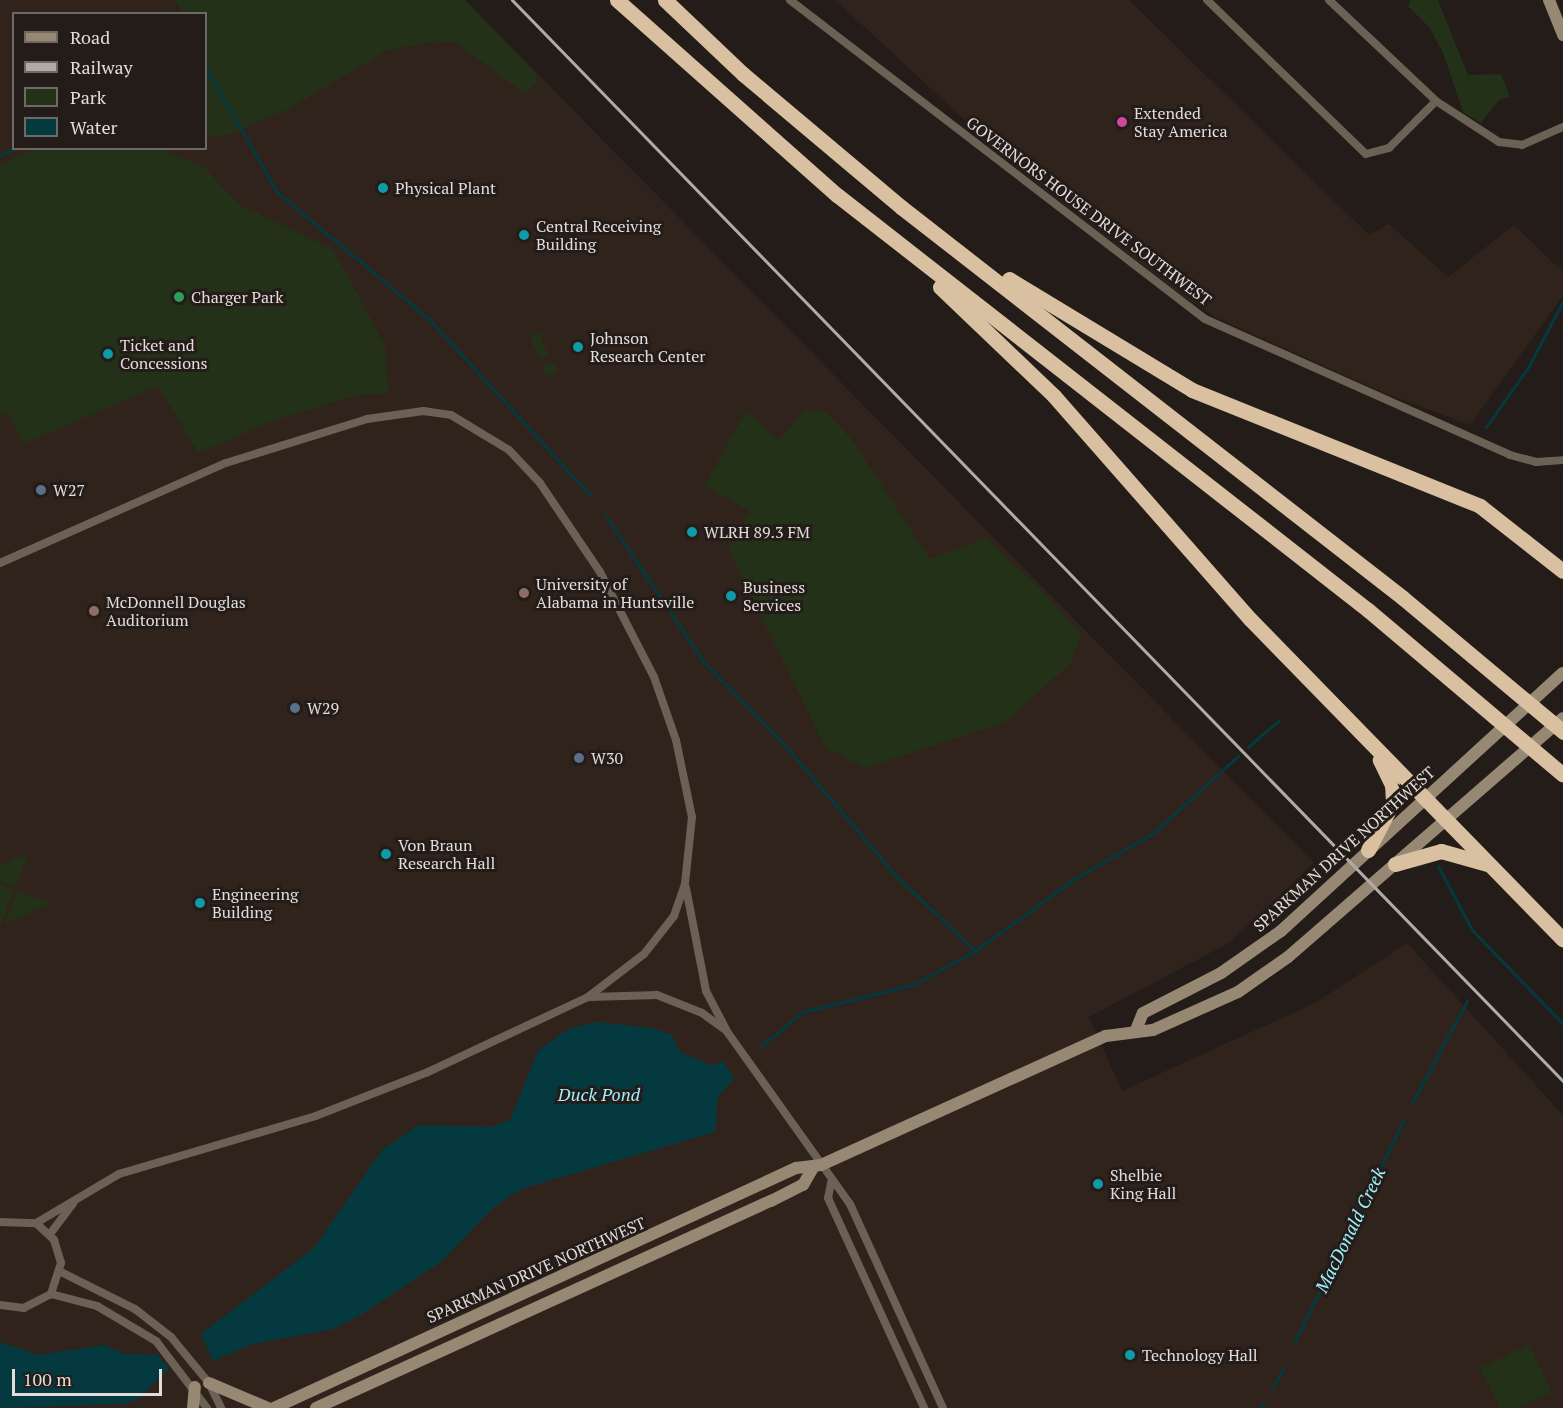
<!DOCTYPE html>
<style>
body{margin:0}
#map{position:relative;width:1563px;height:1408px;overflow:hidden;background:#231c18;font-family:"PT Serif",serif}
div>[style]{position:absolute}
[style*='--x']{left:calc(var(--x)*1px);top:calc(var(--y)*1px);width:calc(var(--w)*1px);rotate:calc(var(--a)*1deg)}
.built>*{inset:0;background:#30231c}
.green>*{inset:0;background:#223117}
.round{border-radius:50%}
.water>*{inset:0;background:#04393f}
.stream>*{height:3px;margin:-1.5px;padding:0 1.5px;transform-origin:1.5px;border-radius:1.5px;background:#04393f}
.street>*{height:8px;margin:-4px;padding:0 4px;transform-origin:4px;border-radius:4px;background:#6b6154}
.secondary>*{height:12px;margin:-6px;padding:0 6px;transform-origin:6px;border-radius:6px;background:#978873}
.highway>*{height:15px;margin:-7.5px;padding:0 7.5px;transform-origin:7.5px;border-radius:7.5px;background:#d8c0a0}
.rail>*{height:3px;margin:-1.5px;padding:0 1.5px;transform-origin:1.5px;border-radius:1.5px;background:#b0aba7}
.dots>*{width:16px;height:16px;translate:-50% -50%;box-sizing:border-box;border:3px solid #231c18;border-radius:50%}
span{translate:-50% -50%;white-space:nowrap;text-align:center;line-height:1.15;-webkit-text-stroke:6px #231c18;paint-order:stroke}
.poi-label{font-size:16px;color:#e2ddda}
.left{translate:0 -50%;text-align:left}
.street-label{font-size:16px;color:#e2ddda}
.water-label{font-size:18px;color:#9ff1fe;font-style:italic}
.legend{position:absolute;left:12px;top:12px;width:195px;height:138px;box-sizing:border-box;background:#231c18;border:2px solid #6f6966;margin:0;padding:8px 10px;list-style:none;font-size:18px;color:#e2ddda}
.legend li{display:flex;align-items:center;gap:12px;height:30px}
.legend b{width:30px;border:2px solid #6f6966}
.scale{position:absolute;left:12px;top:1369px;width:150px;height:27px;box-sizing:border-box;border:3px solid #e2ddda;border-top:0;padding-left:8px;font-size:18px;line-height:21px;white-space:nowrap;color:#e2ddda;-webkit-text-stroke:4px #231c18;paint-order:stroke}
</style>
<div id="map">
<div class="built">
<div style="clip-path:polygon(0 0,175px 0,182px 13px,14px 14px,14px 148px,206px 148px,206px 44px,465px 0,1314px 863px,1229px 943px,1089px 1017px,1122px 1091px,1315px 1003px,1407px 943px,1563px 1115px,1563px 1408px,0 1408px)"></div>
<div style="clip-path:polygon(835px 0,1129px 0,1369px 235px,1389px 224px,1448px 277px,1514px 225px,1563px 272px,1563px 296px,1470px 425px,1387px 394px,1217px 318px,1183px 296px,1017px 168px)"></div>
</div>
<div class="green">
<div style="clip-path:polygon(175px 0,465px 0,535px 72px,537px 83px,524px 93px,455px 42px,434px 41px,386px 51px,290px 108px,228px 135px,206px 137px,206px 14px,182px 13px)"></div>
<div style="clip-path:polygon(1411px 0,1438px 0,1468px 75px,1501px 74px,1510px 97px,1499px 100px,1481px 123px,1463px 112px,1444px 55px,1429px 27px,1408px 6px)"></div>
<div style="clip-path:polygon(36px 149px,160px 149px,204px 167px,240px 205px,333px 249px,385px 345px,388px 394px,361px 394px,275px 420px,199px 453px,158px 386px,23px 444px,8px 412px,0 415px,0 165px)"></div>
<div style="clip-path:polygon(544px 332px,541px 340px,549px 356px,542px 359px,531px 342px,533px 335px)"></div>
<div class="round" style="left:543px;top:362px;width:14px;height:14px"></div>
<div style="clip-path:polygon(746px 411px,779px 441px,804px 411px,826px 412px,852px 440px,930px 559px,986px 538px,1036px 585px,1081px 633px,1071px 663px,1005px 722px,865px 768px,825px 747px,728px 548px,751px 512px,705px 485px)"></div>
<div style="clip-path:polygon(28px 853px,16px 886px,0 881px,0 866px)"></div>
<div style="clip-path:polygon(0 884px,14px 890px,0 927px)"></div>
<div style="clip-path:polygon(17px 891px,52px 903px,5px 924px)"></div>
<div style="clip-path:polygon(1529px 1344px,1552px 1392px,1517px 1408px,1500px 1408px,1480px 1368px)"></div>
</div>
<div class="water">
<div style="clip-path:polygon(595px 1022px,652px 1028px,672px 1035px,679px 1051px,711px 1066px,723px 1061px,734px 1078px,718px 1097px,715px 1132px,521px 1189px,493px 1208px,442px 1261px,361px 1315px,333px 1329px,252px 1344px,213px 1361px,201px 1334px,314px 1248px,382px 1150px,419px 1125px,491px 1127px,510px 1120px,538px 1051px,568px 1029px)"></div>
<div style="clip-path:polygon(0 1342px,38px 1355px,105px 1345px,123px 1354px,158px 1355px,169px 1369px,138px 1399px,124px 1404px,0 1408px)"></div>
</div>
<div class="stream">
<div style="--x:206;--y:68;--w:143;--a:60.2"></div>
<div style="--x:277;--y:192;--w:199;--a:39.9"></div>
<div style="--x:430;--y:320;--w:237;--a:47.6"></div>
<div style="--x:0;--y:155;--w:17;--a:-24"></div>
<div style="--x:1486;--y:427;--w:75;--a:-54.8"></div>
<div style="--x:1529;--y:366;--w:73;--a:-62.4"></div>
<div style="--x:606;--y:516;--w:174;--a:56.2"></div>
<div style="--x:703;--y:661;--w:113;--a:45.7"></div>
<div style="--x:782;--y:742;--w:175;--a:49.6"></div>
<div style="--x:895;--y:875;--w:110;--a:43.5"></div>
<div style="--x:1248;--y:747;--w:40;--a:-41"></div>
<div style="--x:1438;--y:866;--w:72;--a:62"></div>
<div style="--x:1472;--y:930;--w:131;--a:45.9"></div>
<div style="--x:761;--y:1046;--w:53;--a:-39.7"></div>
<div style="--x:802;--y:1012;--w:113;--a:-13.8"></div>
<div style="--x:912;--y:985;--w:72;--a:-28.4"></div>
<div style="--x:975;--y:951;--w:122;--a:-36"></div>
<div style="--x:1074;--y:879;--w:91;--a:-30.2"></div>
<div style="--x:1153;--y:833;--w:115;--a:-42.2"></div>
<div style="--x:1412;--y:1103;--w:116;--a:-61.7"></div>
<div style="--x:1295;--y:1341;--w:247;--a:-63.8"></div>
<div style="--x:1272;--y:1388;--w:24;--a:-60"></div>
<div style="--x:1261;--y:1408;--w:5;--a:-53"></div>
</div>
<div class="street">
<div style="--x:790;--y:0;--w:523;--a:37.55"></div>
<div style="--x:1205;--y:319;--w:334;--a:24"></div>
<div style="--x:1510;--y:455;--w:27;--a:15"></div>
<div style="--x:1536;--y:462;--w:27;--a:-4"></div>
<div style="--x:1207;--y:0;--w:221;--a:44.1"></div>
<div style="--x:1366;--y:154;--w:24;--a:-15"></div>
<div style="--x:1389;--y:148;--w:66;--a:-45"></div>
<div style="--x:1329;--y:0;--w:147;--a:43.3"></div>
<div style="--x:1436;--y:101;--w:75;--a:33.1"></div>
<div style="--x:1499;--y:142;--w:23;--a:7"></div>
<div style="--x:1522;--y:145;--w:45;--a:-23.7"></div>
<div style="--x:0;--y:563;--w:247;--a:-23.9"></div>
<div style="--x:226;--y:463;--w:148;--a:-17.3"></div>
<div style="--x:367;--y:419;--w:57;--a:-8.1"></div>
<div style="--x:423;--y:411;--w:28;--a:8"></div>
<div style="--x:451;--y:415;--w:68;--a:31.1"></div>
<div style="--x:509;--y:450;--w:45;--a:46.8"></div>
<div style="--x:540;--y:483;--w:107;--a:56"></div>
<div style="--x:600;--y:572;--w:118;--a:62.8"></div>
<div style="--x:654;--y:677;--w:67;--a:70.8"></div>
<div style="--x:676;--y:740;--w:79;--a:78.3"></div>
<div style="--x:692;--y:817;--w:67;--a:96"></div>
<div style="--x:685;--y:884;--w:34;--a:109"></div>
<div style="--x:674;--y:916;--w:48;--a:128.3"></div>
<div style="--x:644;--y:954;--w:71;--a:142.5"></div>
<div style="--x:588;--y:997;--w:177;--a:154.9"></div>
<div style="--x:428;--y:1072;--w:120;--a:158.6"></div>
<div style="--x:316;--y:1116;--w:205;--a:163.6"></div>
<div style="--x:119;--y:1174;--w:96;--a:149.4"></div>
<div style="--x:686;--y:888;--w:105;--a:79"></div>
<div style="--x:706;--y:991;--w:47;--a:62.4"></div>
<div style="--x:728;--y:1033;--w:210;--a:54.5"></div>
<div style="--x:850;--y:1204;--w:224;--a:65.5"></div>
<div style="--x:591;--y:997;--w:66;--a:-1.7"></div>
<div style="--x:657;--y:995;--w:48;--a:21.8"></div>
<div style="--x:702;--y:1013;--w:29;--a:36"></div>
<div style="--x:831;--y:1183;--w:15;--a:101"></div>
<div style="--x:828;--y:1198;--w:231;--a:65.4"></div>
<div style="--x:0;--y:1222;--w:36;--a:2"></div>
<div style="--x:36;--y:1223;--w:25;--a:43"></div>
<div style="--x:54;--y:1240;--w:24;--a:73"></div>
<div style="--x:61;--y:1263;--w:33;--a:108"></div>
<div style="--x:51;--y:1294;--w:30;--a:153"></div>
<div style="--x:24;--y:1308;--w:24;--a:-173"></div>
<div style="--x:50;--y:1234;--w:39;--a:-53"></div>
<div style="--x:61;--y:1272;--w:83;--a:26.6"></div>
<div style="--x:135;--y:1309;--w:46;--a:37.9"></div>
<div style="--x:171;--y:1337;--w:60;--a:50.4"></div>
<div style="--x:209;--y:1383;--w:28;--a:64"></div>
<div style="--x:51;--y:1294;--w:48;--a:14.6"></div>
<div style="--x:97;--y:1306;--w:69;--a:30.7"></div>
<div style="--x:156;--y:1341;--w:84;--a:52.7"></div>
</div>
<div class="secondary">
<div style="--x:1549;--y:0;--w:38;--a:68"></div>
<div style="--x:1136;--y:1030;--w:18;--a:-68"></div>
<div style="--x:1143;--y:1013;--w:88;--a:-27.1"></div>
<div style="--x:1221;--y:973;--w:73;--a:-35"></div>
<div style="--x:1281;--y:931;--w:382;--a:-42.5"></div>
<div style="--x:209;--y:1383;--w:64;--a:23"></div>
<div style="--x:193;--y:1408;--w:21;--a:-85"></div>
<div style="--x:274;--y:1408;--w:575;--a:-24.69"></div>
<div style="--x:796;--y:1168;--w:25;--a:-7"></div>
<div style="--x:821;--y:1165;--w:313;--a:-24.4"></div>
<div style="--x:1106;--y:1036;--w:47;--a:-7.3"></div>
<div style="--x:1153;--y:1030;--w:93;--a:-24.1"></div>
<div style="--x:1238;--y:992;--w:61;--a:-35"></div>
<div style="--x:1288;--y:957;--w:364;--a:-41"></div>
<div style="--x:316;--y:1408;--w:500;--a:-24.5"></div>
<div style="--x:771;--y:1201;--w:36;--a:-27"></div>
<div style="--x:803;--y:1185;--w:20;--a:-60"></div>
</div>
<div class="highway">
<div style="--x:617;--y:0;--w:294;--a:41.6"></div>
<div style="--x:837;--y:195;--w:674;--a:38.01"></div>
<div style="--x:1368;--y:610;--w:255;--a:40.2"></div>
<div style="--x:665;--y:0;--w:108;--a:43.5"></div>
<div style="--x:743;--y:74;--w:207;--a:40.1"></div>
<div style="--x:901;--y:207;--w:636;--a:37.91"></div>
<div style="--x:1403;--y:598;--w:209;--a:39.9"></div>
<div style="--x:1009;--y:279;--w:214;--a:31.2"></div>
<div style="--x:1192;--y:390;--w:310;--a:21.9"></div>
<div style="--x:1480;--y:506;--w:105;--a:38.1"></div>
<div style="--x:940;--y:287;--w:158;--a:43.7"></div>
<div style="--x:1054;--y:396;--w:297;--a:48.7"></div>
<div style="--x:1250;--y:619;--w:448;--a:45.7"></div>
<div style="--x:1368;--y:850;--w:54;--a:-62.5"></div>
<div style="--x:1393;--y:802;--w:17;--a:-93"></div>
<div style="--x:1392;--y:785;--w:28;--a:-116"></div>
<div style="--x:1395;--y:864;--w:48;--a:-15.8"></div>
<div style="--x:1441;--y:851;--w:48;--a:15.8"></div>
</div>
<div class="rail">
<div style="--x:512;--y:0;--w:1508;--a:45.81"></div>
</div>
<div class="dots">
<div style="left:1122px;top:122px;background:#d1479c"></div>
<div style="left:383px;top:188px;background:#0f9aa8"></div>
<div style="left:524px;top:235px;background:#0f9aa8"></div>
<div style="left:179px;top:297px;background:#2e9e5b"></div>
<div style="left:578px;top:347px;background:#0f9aa8"></div>
<div style="left:108px;top:354px;background:#0f9aa8"></div>
<div style="left:41px;top:490px;background:#5c6f8a"></div>
<div style="left:692px;top:532px;background:#0f9aa8"></div>
<div style="left:524px;top:593px;background:#8d6e63"></div>
<div style="left:731px;top:596px;background:#0f9aa8"></div>
<div style="left:94px;top:611px;background:#8d6e63"></div>
<div style="left:295px;top:708px;background:#5c6f8a"></div>
<div style="left:579px;top:758px;background:#5c6f8a"></div>
<div style="left:386px;top:854px;background:#0f9aa8"></div>
<div style="left:200px;top:903px;background:#0f9aa8"></div>
<div style="left:1098px;top:1184px;background:#0f9aa8"></div>
<div style="left:1130px;top:1355px;background:#0f9aa8"></div>
</div>
<div class="poi-label">
<span class="left" style="left:1134px;top:122px">Extended<br>Stay America</span>
<span class="left" style="left:395px;top:188px">Physical Plant</span>
<span class="left" style="left:536px;top:235px">Central Receiving<br>Building</span>
<span class="left" style="left:191px;top:297px">Charger Park</span>
<span class="left" style="left:590px;top:347px">Johnson<br>Research Center</span>
<span class="left" style="left:120px;top:354px">Ticket and<br>Concessions</span>
<span class="left" style="left:53px;top:490px">W27</span>
<span class="left" style="left:704px;top:532px">WLRH 89.3 FM</span>
<span class="left" style="left:536px;top:593px">University of<br>Alabama in Huntsville</span>
<span class="left" style="left:743px;top:596px">Business<br>Services</span>
<span class="left" style="left:106px;top:611px">McDonnell Douglas<br>Auditorium</span>
<span class="left" style="left:307px;top:708px">W29</span>
<span class="left" style="left:591px;top:758px">W30</span>
<span class="left" style="left:398px;top:854px">Von Braun<br>Research Hall</span>
<span class="left" style="left:212px;top:903px">Engineering<br>Building</span>
<span class="left" style="left:1110px;top:1184px">Shelbie<br>King Hall</span>
<span class="left" style="left:1142px;top:1355px">Technology Hall</span>
</div>
<div class="street-label">
<span style="left:1089px;top:211px;rotate:37deg">GOVERNORS HOUSE DRIVE SOUTHWEST</span>
<span style="left:1344px;top:849px;rotate:-42deg">SPARKMAN DRIVE NORTHWEST</span>
<span style="left:536px;top:1270px;rotate:-24deg">SPARKMAN DRIVE NORTHWEST</span>
</div>
<div class="water-label">
<span style="left:599px;top:1094px">Duck Pond</span>
<span style="left:1350px;top:1230px;rotate:-64deg">MacDonald Creek</span>
</div>
<ul class="legend">
<li><b style="height:8px;background:#978873"></b>Road</li>
<li><b style="height:8px;background:#b0aba7"></b>Railway</li>
<li><b style="height:16px;background:#223117"></b>Park</li>
<li><b style="height:16px;background:#04393f"></b>Water</li>
</ul>
<div class="scale">100 m</div>
</div>
